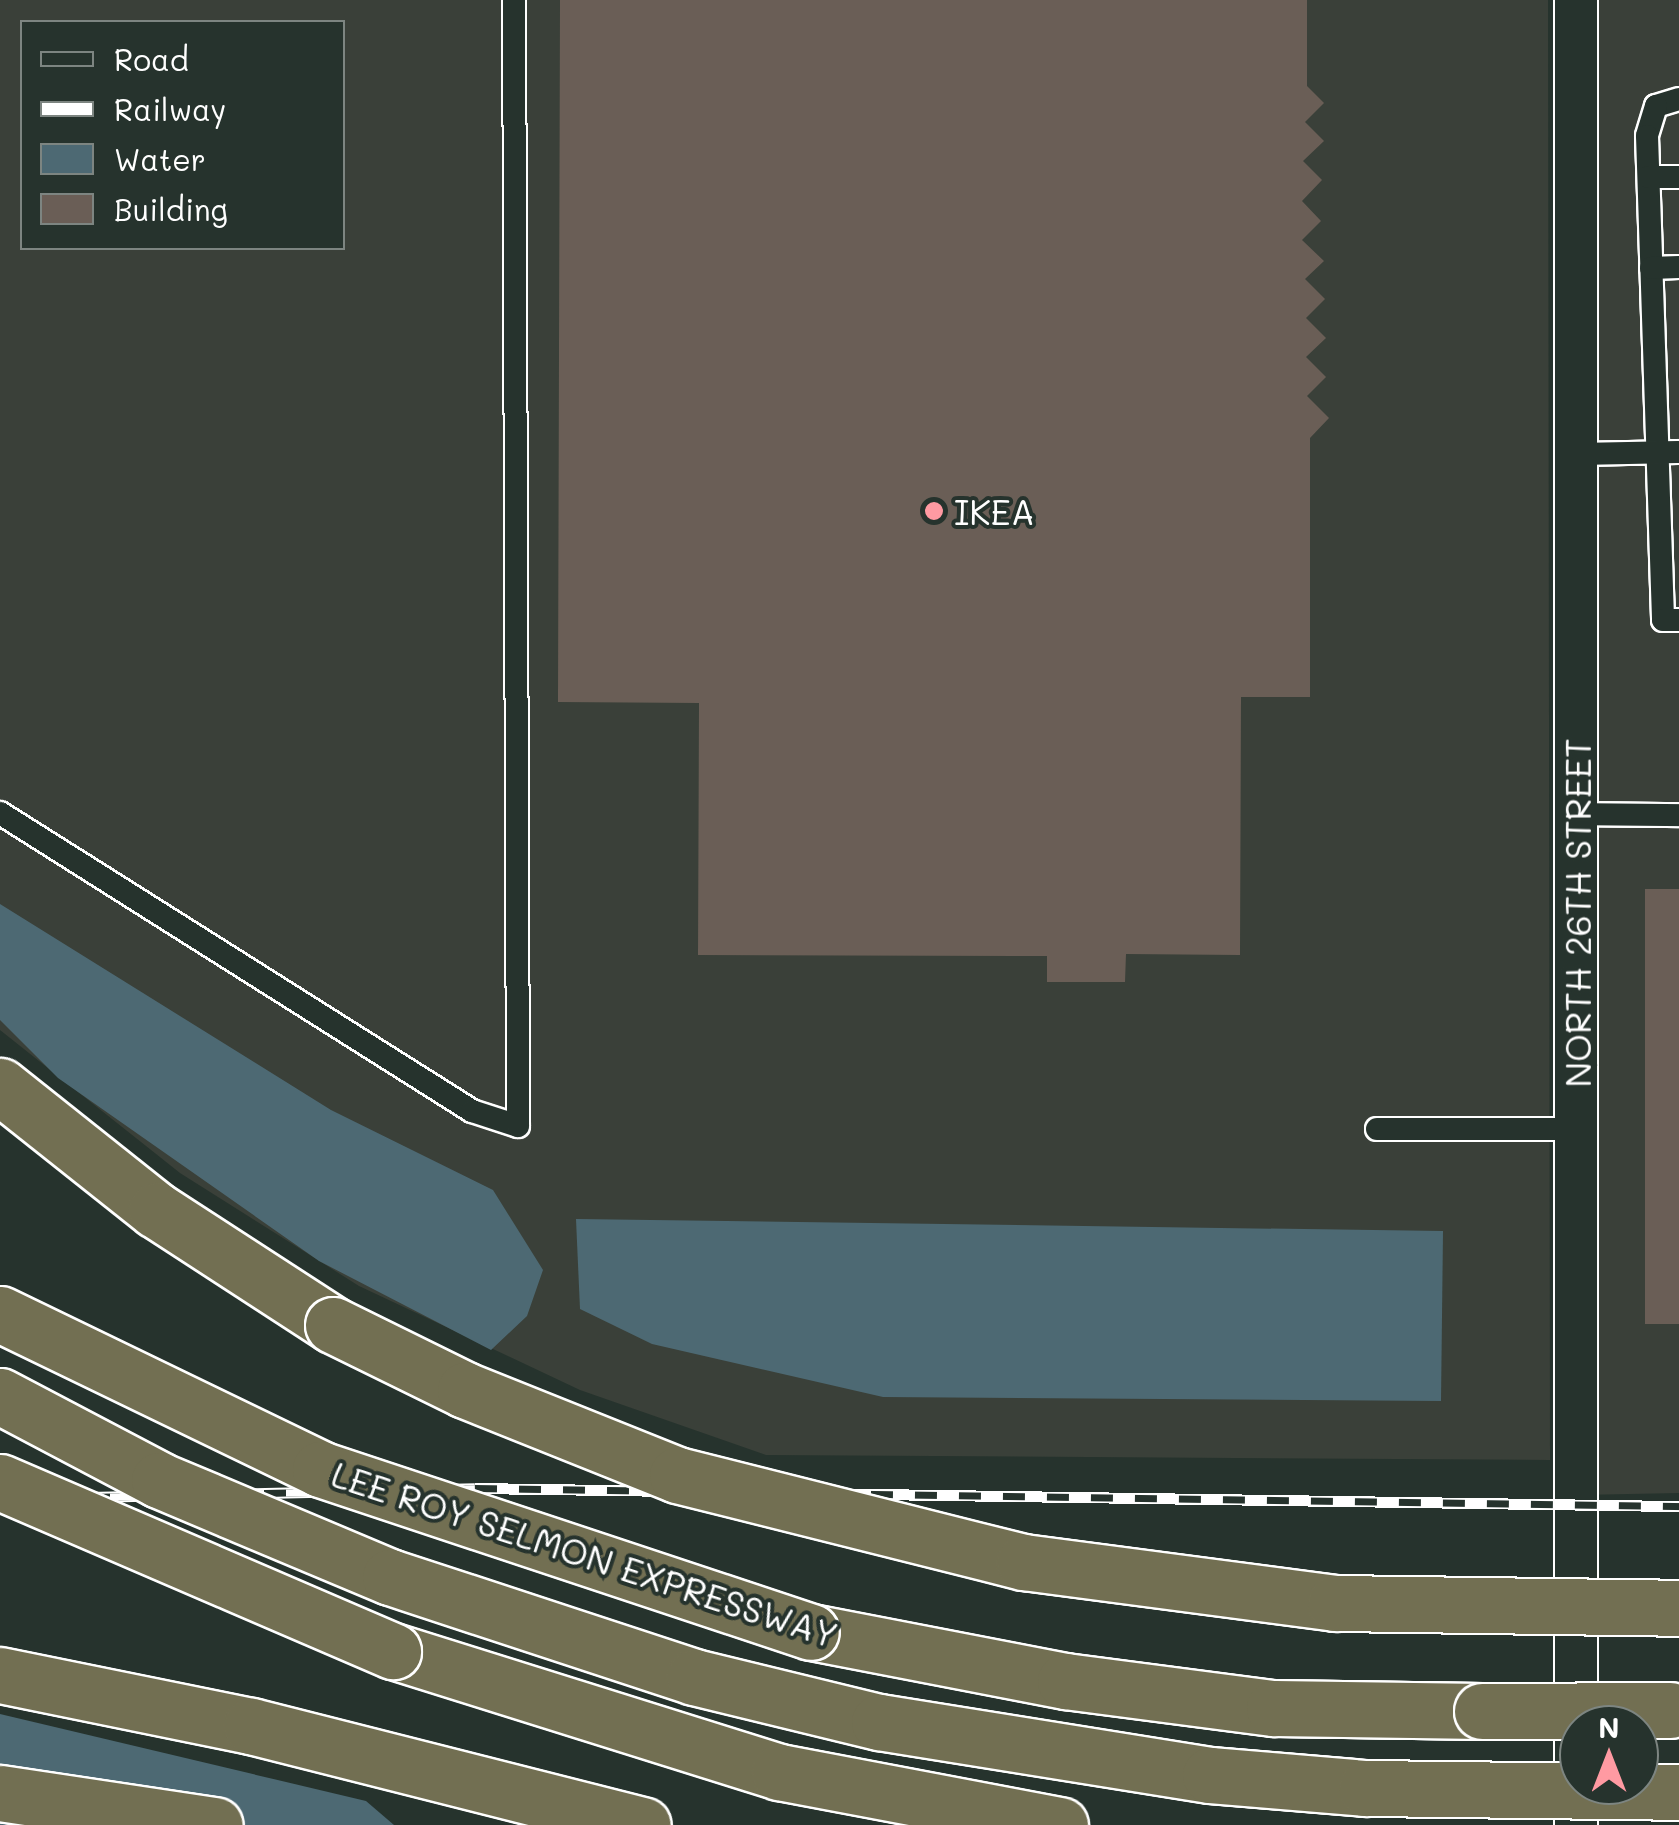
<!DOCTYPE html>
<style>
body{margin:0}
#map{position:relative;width:1679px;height:1825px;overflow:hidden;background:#26332d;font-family:Mali,sans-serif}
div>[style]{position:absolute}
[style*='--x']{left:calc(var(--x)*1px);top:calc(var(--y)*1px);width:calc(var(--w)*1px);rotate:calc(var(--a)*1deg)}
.built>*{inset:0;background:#3a4039}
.water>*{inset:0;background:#4d6973}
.building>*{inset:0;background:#6a5e56;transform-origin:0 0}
.roads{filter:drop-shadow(2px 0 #fff) drop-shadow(-2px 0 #fff) drop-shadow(0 2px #fff) drop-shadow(0 -2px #fff)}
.service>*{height:22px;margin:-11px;padding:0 11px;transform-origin:11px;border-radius:11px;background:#26332d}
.minor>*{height:42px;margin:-21px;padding:0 21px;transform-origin:21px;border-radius:21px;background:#26332d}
.motorway>*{height:55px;margin:-27.5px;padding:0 27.5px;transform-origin:27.5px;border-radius:27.5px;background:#726f52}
.rail>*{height:11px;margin-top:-5.5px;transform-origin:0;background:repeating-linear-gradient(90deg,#26332d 0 22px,#fff 0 44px);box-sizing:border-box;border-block:2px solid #fff}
.bridges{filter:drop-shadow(2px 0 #fff) drop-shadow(-2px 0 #fff) drop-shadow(0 2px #fff) drop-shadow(0 -2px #fff)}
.motorway-bridge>*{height:55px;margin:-27.5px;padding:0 27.5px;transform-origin:27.5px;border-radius:27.5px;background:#726f52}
.dots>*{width:28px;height:28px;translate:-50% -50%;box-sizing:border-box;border:5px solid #26332d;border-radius:50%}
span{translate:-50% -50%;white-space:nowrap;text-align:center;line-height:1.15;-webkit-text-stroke:8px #26332d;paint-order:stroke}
.poi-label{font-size:35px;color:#fff}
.left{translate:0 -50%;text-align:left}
.street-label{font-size:35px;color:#fff}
.legend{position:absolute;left:20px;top:20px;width:325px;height:230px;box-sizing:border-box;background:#26332d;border:2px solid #7d8581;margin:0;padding:12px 18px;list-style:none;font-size:30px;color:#fff}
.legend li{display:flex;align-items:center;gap:20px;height:50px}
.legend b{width:50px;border:2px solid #7d8581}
.north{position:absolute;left:1559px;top:1705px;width:100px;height:100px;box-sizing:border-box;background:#26332d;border:2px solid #7d8581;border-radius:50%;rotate:0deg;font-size:28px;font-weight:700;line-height:40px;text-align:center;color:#fff}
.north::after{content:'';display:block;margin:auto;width:35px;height:45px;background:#ff9aa2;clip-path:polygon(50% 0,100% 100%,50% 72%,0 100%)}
</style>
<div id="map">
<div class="built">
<div style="clip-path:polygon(evenodd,0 0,1548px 0,1550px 1460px,766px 1455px,580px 1390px,359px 1286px,180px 1173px,0 1030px,0 0,22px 22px,342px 22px,342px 248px,22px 248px,22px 22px)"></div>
<div style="clip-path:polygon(1598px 0,1679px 0,1679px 1493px,1579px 1495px)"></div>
</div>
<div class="water">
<div style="clip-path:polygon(0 904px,331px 1110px,493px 1190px,543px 1270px,527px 1316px,491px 1350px,319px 1261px,58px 1078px,0 1020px)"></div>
<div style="clip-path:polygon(576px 1219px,1443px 1231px,1441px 1401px,883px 1397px,652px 1344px,580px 1309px)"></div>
<div style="clip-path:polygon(0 1714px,366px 1801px,394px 1825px,0 1825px)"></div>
</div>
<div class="building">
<div style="clip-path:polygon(560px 0,1307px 0,1307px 86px,1324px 103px,1305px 122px,1324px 141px,1303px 161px,1322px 180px,1302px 201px,1321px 221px,1302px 240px,1324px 261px,1305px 279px,1325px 299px,1306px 318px,1326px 338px,1306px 357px,1326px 377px,1307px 396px,1329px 418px,1310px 438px,1310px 697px,1241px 697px,1240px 955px,1126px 954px,1125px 982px,1047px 982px,1047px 956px,698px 955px,699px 703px,558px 702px)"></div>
<div style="left:1645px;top:889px;width:34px;height:435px"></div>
</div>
<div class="roads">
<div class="service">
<div style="--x:1679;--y:99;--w:24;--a:163"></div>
<div style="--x:1656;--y:106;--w:31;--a:107"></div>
<div style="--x:1647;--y:136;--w:484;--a:88.1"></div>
<div style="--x:1663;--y:620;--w:16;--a:0"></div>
<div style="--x:1649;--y:177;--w:30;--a:0"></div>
<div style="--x:1651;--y:268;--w:28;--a:-2"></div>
<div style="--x:1577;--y:454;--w:102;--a:-1.1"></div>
<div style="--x:0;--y:813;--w:558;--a:32.27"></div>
<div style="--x:472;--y:1111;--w:48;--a:18.1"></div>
<div style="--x:518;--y:1126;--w:1126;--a:-90.2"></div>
<div style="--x:1577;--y:814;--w:102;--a:0.6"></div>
<div style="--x:1377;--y:1129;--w:200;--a:0"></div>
</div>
<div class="minor">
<div style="--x:1576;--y:0;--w:1825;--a:90"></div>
</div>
<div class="motorway">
<div style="--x:0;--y:1086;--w:199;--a:38.5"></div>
<div style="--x:156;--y:1210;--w:211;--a:33"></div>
<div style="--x:811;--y:1632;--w:259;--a:10.9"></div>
<div style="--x:1065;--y:1681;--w:211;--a:7.4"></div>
<div style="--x:1274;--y:1708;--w:208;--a:0.8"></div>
<div style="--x:393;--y:1651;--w:405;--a:17.4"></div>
<div style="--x:779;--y:1772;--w:286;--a:10.7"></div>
<div style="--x:0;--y:1675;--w:256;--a:11.5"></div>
<div style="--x:251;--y:1726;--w:404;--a:14.2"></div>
<div style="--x:0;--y:1793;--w:217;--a:8.5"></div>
</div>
</div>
<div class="rail">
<div style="--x:0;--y:1499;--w:475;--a:-1.3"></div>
<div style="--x:475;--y:1488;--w:1204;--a:0.86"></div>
</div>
<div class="bridges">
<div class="motorway-bridge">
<div style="--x:0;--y:1314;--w:356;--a:25.8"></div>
<div style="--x:320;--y:1469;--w:517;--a:18.36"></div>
<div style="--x:333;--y:1325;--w:147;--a:26.2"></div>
<div style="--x:465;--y:1390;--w:228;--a:21.8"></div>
<div style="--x:677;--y:1475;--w:358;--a:14.1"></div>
<div style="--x:1024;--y:1562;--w:314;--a:7.5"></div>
<div style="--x:1335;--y:1603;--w:344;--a:0.8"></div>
<div style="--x:0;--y:1396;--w:180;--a:27.8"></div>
<div style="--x:159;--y:1480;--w:251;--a:22.8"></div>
<div style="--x:390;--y:1577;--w:320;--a:18.2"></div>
<div style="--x:694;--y:1677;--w:190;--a:13.7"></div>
<div style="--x:879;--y:1722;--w:335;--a:9.1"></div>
<div style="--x:1210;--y:1775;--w:157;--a:4.8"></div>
<div style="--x:1366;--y:1788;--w:313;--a:0.7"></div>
<div style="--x:0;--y:1482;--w:428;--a:23.3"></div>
<div style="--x:1482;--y:1711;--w:188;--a:-0.3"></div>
</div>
</div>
<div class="dots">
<div style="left:934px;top:511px;background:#ff9aa2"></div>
</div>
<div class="poi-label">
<span class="left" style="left:954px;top:511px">IKEA</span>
</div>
<div class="street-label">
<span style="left:1577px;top:913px;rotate:-90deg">NORTH 26TH STREET</span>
<span style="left:585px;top:1554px;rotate:18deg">LEE ROY SELMON EXPRESSWAY</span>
</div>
<ul class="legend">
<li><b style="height:12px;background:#26332d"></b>Road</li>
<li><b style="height:12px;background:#fff"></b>Railway</li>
<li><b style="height:28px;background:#4d6973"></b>Water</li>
<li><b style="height:28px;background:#6a5e56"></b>Building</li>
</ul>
<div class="north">N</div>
</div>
